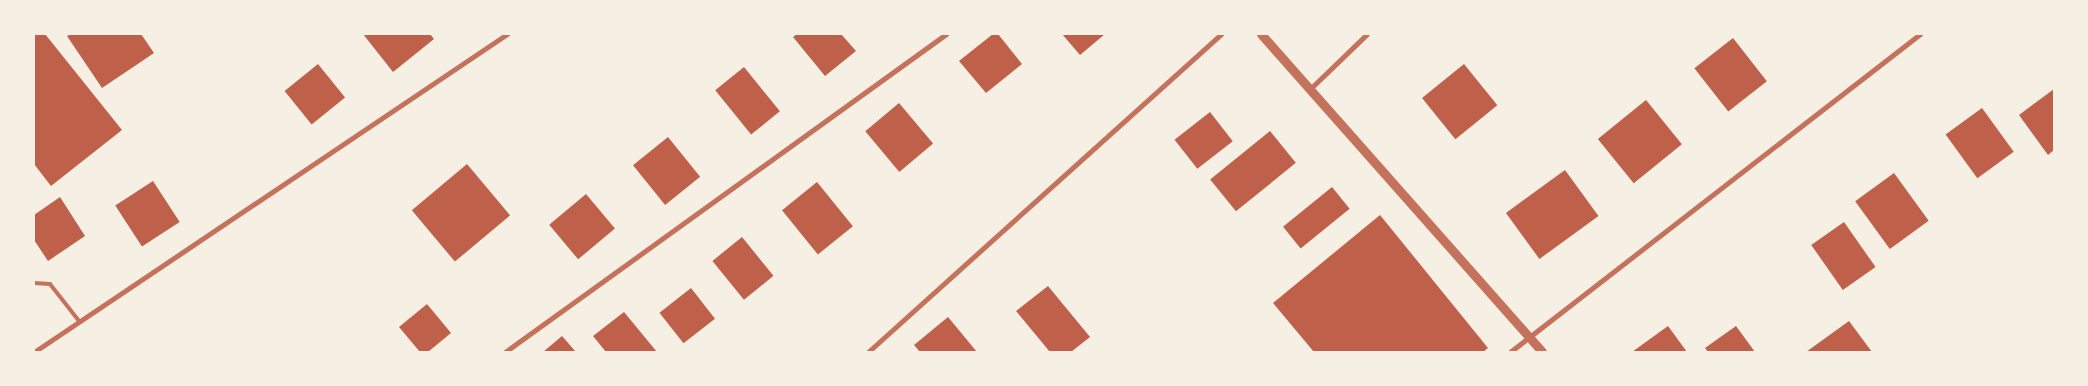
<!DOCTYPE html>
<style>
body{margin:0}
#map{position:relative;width:2088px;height:386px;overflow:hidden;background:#f6efe4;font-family:"DejaVu Sans",sans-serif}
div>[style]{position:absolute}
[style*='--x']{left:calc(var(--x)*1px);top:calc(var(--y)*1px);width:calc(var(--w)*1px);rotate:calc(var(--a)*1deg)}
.building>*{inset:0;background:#bf614a;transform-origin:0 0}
.service>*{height:4px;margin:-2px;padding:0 2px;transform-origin:2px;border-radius:2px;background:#c5725c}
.minor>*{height:5px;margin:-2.5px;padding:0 2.5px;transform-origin:2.5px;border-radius:2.5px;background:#c5725c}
.tertiary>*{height:9px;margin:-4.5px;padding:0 4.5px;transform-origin:4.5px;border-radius:4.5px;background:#c5725c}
span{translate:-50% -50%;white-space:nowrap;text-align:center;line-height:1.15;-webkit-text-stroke:4px #f6efe4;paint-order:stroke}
.frame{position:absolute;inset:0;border:35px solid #f6efe4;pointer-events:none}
</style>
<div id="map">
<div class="building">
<div style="clip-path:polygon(34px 34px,45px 34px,122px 130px,51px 186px,34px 164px)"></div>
<div style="clip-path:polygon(71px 34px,141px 34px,154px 53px,102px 88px,67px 36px)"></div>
<div style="clip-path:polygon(363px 34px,430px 34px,434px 39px,393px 72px)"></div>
<div style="clip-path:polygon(797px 34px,841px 34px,856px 51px,825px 76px,793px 37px)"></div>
<div style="clip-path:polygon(993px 34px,998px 34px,1022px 64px,986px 93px,959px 61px)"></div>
<div style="clip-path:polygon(1062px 34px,1105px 34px,1080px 55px)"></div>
<div style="left:1733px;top:38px;width:55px;height:49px;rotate:52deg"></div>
<div style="left:318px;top:64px;width:43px;height:43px;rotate:51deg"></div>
<div style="left:1464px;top:64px;width:53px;height:54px;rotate:51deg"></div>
<div style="left:744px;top:67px;width:57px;height:37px;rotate:51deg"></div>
<div style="clip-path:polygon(2054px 89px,2054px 150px,2048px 155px,2019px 115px)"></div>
<div style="left:1646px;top:100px;width:57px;height:62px;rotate:51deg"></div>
<div style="left:899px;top:103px;width:53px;height:44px;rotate:50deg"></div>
<div style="left:1982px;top:108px;width:54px;height:45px;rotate:54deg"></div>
<div style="left:1210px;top:112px;width:37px;height:45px;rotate:52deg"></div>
<div style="left:1270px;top:131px;width:41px;height:77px;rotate:51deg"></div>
<div style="left:668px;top:137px;width:51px;height:45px;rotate:51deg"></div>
<div style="left:467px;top:164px;width:67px;height:72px;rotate:50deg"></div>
<div style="left:1565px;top:170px;width:57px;height:73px;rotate:54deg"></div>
<div style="left:1894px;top:173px;width:59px;height:48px;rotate:54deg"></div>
<div style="left:153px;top:181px;width:49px;height:45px;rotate:57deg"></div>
<div style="left:817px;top:182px;width:57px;height:45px;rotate:51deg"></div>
<div style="left:1332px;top:187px;width:28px;height:63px;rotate:51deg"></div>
<div style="left:586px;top:194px;width:45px;height:48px;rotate:50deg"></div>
<div style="clip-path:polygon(60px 197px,85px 236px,48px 261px,34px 240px,34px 215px)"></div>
<div style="clip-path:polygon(1380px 215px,1488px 348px,1483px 352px,1314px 352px,1273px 303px)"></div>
<div style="left:1844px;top:222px;width:55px;height:40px;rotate:55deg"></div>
<div style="left:742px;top:237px;width:50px;height:38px;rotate:51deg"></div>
<div style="clip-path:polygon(1048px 286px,1090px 337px,1071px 352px,1050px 352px,1016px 311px)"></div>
<div style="left:691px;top:288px;width:39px;height:40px;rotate:52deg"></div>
<div style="clip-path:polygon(427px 304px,451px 333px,428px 352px,420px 352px,399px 327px)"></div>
<div style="clip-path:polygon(624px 312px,657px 352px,606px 352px,593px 336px)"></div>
<div style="clip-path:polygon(948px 317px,977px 352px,920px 352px,914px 345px)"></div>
<div style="clip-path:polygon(1849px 321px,1872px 352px,1806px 352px)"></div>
<div style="clip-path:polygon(1668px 326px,1687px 352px,1632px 352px)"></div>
<div style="clip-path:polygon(1736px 326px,1755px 352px,1708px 352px,1705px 348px)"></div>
<div style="clip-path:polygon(562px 336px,576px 352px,543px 352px)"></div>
</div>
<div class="service">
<div style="--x:34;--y:283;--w:16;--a:4"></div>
<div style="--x:50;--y:284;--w:47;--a:51.9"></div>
</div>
<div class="minor">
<div style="--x:1310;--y:89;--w:79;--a:-44"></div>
<div style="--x:34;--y:352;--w:570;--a:-33.91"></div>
<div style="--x:505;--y:352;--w:544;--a:-35.79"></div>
<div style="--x:868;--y:352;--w:475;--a:-42"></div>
<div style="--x:1510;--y:352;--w:519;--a:-37.8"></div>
</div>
<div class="tertiary">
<div style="--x:1261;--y:34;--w:424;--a:48.5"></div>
</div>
<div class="frame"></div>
</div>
